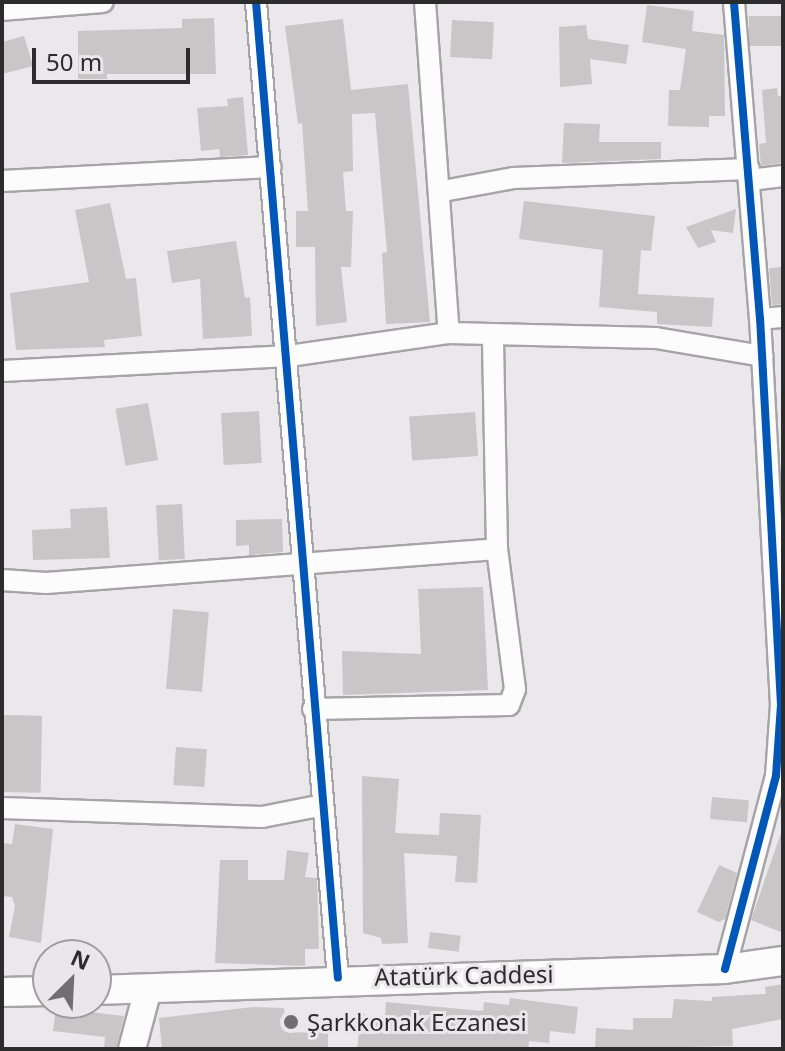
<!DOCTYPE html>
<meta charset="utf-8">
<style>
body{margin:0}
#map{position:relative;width:785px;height:1051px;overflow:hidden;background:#eae8eb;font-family:"Noto Sans",sans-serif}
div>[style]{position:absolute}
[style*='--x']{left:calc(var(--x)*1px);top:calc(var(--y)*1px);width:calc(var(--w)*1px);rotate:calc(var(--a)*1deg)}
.building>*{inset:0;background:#c8c6c7;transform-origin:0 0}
.roads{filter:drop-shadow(2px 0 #a6a4a6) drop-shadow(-2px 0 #a6a4a6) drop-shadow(0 2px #a6a4a6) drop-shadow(0 -2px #a6a4a6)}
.minor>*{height:20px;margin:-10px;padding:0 10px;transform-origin:10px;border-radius:10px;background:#fcfcfc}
.tertiary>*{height:26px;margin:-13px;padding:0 13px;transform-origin:13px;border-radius:13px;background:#fcfcfc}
.secondary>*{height:28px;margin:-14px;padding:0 14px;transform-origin:14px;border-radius:14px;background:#fcfcfc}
.cycleway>*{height:8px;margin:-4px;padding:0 4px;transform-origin:4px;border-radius:4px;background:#0057b8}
.dots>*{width:22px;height:22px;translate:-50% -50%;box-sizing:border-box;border:4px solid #eae7ec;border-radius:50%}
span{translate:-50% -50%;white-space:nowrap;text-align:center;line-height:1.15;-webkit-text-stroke:6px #eae7ec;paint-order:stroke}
.street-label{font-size:24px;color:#2d2c2d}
.poi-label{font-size:24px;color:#2d2c2d}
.left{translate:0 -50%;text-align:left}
.frame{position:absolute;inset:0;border:4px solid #2d2c2d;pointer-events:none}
.north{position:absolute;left:32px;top:939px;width:80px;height:80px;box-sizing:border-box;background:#eae7ec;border:2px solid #9e9ca0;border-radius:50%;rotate:24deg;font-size:22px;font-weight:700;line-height:32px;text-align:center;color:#2d2c2d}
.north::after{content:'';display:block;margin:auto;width:28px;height:36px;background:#6f6e70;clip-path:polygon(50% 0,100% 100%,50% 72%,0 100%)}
.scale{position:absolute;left:32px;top:48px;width:158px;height:36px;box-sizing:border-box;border:4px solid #2d2c2d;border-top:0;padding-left:10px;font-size:24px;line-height:28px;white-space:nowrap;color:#2d2c2d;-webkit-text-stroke:6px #eae7ec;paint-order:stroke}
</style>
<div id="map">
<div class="building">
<div style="clip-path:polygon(647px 5px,694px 11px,692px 31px,724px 35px,725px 116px,709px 116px,709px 127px,668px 126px,669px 90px,680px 90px,686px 49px,642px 42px)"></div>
<div style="left:783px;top:16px;width:30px;height:34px;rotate:90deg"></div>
<div style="clip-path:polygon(214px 18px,216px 74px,107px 74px,107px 79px,78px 79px,78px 31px,182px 28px,182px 19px)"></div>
<div style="clip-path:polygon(343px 19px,351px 90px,408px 84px,430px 322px,386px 324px,382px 253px,387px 252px,375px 113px,352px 114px,353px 171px,343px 172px,346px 211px,353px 211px,351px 267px,341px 267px,347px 322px,316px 326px,315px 247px,296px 247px,296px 211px,308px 211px,302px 123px,298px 124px,285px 26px)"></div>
<div style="left:452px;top:20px;width:42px;height:37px;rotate:3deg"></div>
<div style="clip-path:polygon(586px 25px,588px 39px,629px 45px,626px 64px,590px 59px,592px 84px,560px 87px,559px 27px)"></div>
<div style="clip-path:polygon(24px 36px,33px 66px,2px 74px,2px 42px)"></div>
<div style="clip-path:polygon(777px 88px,778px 96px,783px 96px,783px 163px,761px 166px,759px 144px,766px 143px,762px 90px)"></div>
<div style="clip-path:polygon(243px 97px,248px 155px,220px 157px,219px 149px,201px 151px,197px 108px,228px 106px,227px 99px)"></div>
<div style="clip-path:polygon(564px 123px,600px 124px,599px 142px,661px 142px,661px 159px,562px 163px)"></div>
<div style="clip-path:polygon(524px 201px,655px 216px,651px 251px,641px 250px,638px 294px,714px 298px,712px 327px,657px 324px,657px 312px,599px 307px,603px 250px,519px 239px)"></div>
<div style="clip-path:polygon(110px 203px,126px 279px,136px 278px,142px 336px,104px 340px,105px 347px,16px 350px,10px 293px,89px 282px,75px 210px)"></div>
<div style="clip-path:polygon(736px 209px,733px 233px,711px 230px,716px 242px,698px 248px,686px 227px)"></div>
<div style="clip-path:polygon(236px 241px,245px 298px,250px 297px,252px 336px,203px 339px,200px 279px,172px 283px,167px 251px)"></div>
<div style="clip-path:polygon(783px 267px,783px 304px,772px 305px,769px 268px)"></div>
<div style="left:148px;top:403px;width:58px;height:33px;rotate:80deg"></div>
<div style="left:259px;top:411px;width:52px;height:38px;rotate:87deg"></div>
<div style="left:475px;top:412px;width:44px;height:66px;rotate:86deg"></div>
<div style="left:182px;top:504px;width:55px;height:26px;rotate:87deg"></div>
<div style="clip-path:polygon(107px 507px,110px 558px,33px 560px,32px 530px,71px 528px,70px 509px)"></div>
<div style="clip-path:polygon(282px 519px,283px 552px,249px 555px,249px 545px,236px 546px,236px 520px)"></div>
<div style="clip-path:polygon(483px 587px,488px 690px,343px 695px,342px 651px,421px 654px,418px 589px)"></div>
<div style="left:173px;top:609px;width:36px;height:80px;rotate:5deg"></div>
<div style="left:2px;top:715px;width:40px;height:77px;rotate:1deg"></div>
<div style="left:176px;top:747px;width:31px;height:38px;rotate:4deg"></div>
<div style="clip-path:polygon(362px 776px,399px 779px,395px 833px,439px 835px,440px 813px,481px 815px,477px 883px,455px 882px,457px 856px,404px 853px,408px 943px,382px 944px,381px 938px,363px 933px)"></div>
<div style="left:712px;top:797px;width:37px;height:22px;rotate:5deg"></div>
<div style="clip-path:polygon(15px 824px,53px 829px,41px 943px,9px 937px,15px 906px,12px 897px,2px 896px,2px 843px,12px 844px)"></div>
<div style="clip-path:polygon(783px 827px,783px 933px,751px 920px)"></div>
<div style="clip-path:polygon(287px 850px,309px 853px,305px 877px,317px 878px,319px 949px,305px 949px,305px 966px,215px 963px,220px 860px,248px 860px,248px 880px,284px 880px)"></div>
<div style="clip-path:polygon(719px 865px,737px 873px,725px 919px,719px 922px,697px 912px)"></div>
<div style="left:430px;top:932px;width:31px;height:16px;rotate:7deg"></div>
<div style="clip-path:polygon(783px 984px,783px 1019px,732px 1029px,733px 1046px,595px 1049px,596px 1028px,633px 1030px,633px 1018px,672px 1018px,674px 999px,712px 1001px,712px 997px,766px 994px,765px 987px)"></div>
<div style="clip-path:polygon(510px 998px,578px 1007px,575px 1034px,550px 1031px,549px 1043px,529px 1041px,528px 1049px,357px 1049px,361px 1014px,385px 1017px,386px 1002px,483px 1011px,484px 1002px,509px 1005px)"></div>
<div style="clip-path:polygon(253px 1007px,284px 1008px,286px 1032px,328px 1033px,328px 1049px,162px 1049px,159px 1018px)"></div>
<div style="clip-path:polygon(56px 1008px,124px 1016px,116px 1049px,104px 1049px,105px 1037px,53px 1031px)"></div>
</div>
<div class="roads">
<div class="minor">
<div style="--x:256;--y:2;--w:979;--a:85.2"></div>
<div style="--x:425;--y:2;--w:332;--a:85.9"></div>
<div style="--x:2;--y:10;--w:101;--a:-4.5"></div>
<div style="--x:750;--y:180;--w:33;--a:-7"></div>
<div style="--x:2;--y:181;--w:269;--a:-3"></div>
<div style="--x:443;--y:191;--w:71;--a:-10.5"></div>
<div style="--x:513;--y:178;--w:236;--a:-2.2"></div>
<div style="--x:760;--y:319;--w:23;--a:-5"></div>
<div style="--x:2;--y:371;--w:287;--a:-3"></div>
<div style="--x:289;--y:356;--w:162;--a:-8.2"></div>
<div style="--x:449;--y:333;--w:207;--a:1.4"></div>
<div style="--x:656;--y:338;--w:108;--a:9.6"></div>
<div style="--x:2;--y:580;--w:44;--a:3.9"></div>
<div style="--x:46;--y:583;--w:452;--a:-4.3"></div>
<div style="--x:313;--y:709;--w:196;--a:-1.2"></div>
<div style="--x:509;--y:705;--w:17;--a:-69"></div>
<div style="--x:515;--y:689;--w:141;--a:-97.3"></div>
<div style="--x:497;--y:549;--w:215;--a:-91.1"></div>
<div style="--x:2;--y:808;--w:260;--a:2"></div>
<div style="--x:262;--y:817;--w:62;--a:-11.1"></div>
<div style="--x:725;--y:969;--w:200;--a:-75.2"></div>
<div style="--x:776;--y:776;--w:71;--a:-86"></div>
<div style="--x:781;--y:705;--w:387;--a:-93.1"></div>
<div style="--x:760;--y:319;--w:318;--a:-94.7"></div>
</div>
<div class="tertiary">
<div style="--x:132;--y:1049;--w:62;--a:-75.1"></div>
</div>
<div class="secondary">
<div style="--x:96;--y:990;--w:629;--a:-1.91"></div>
<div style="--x:725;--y:969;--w:59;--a:-7.9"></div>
<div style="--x:2;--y:992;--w:46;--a:-1.2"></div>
</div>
</div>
<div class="cycleway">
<div style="--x:256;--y:2;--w:979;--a:85.2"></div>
<div style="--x:725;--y:969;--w:200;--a:-75.2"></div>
<div style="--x:776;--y:776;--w:71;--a:-86"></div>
<div style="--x:781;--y:705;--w:387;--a:-93.1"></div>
<div style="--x:760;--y:319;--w:318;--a:-94.7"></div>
</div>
<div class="dots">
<div style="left:291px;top:1022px;background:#6f6e70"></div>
</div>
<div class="street-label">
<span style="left:464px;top:975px;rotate:-1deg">Atatürk Caddesi</span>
</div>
<div class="poi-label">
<span class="left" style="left:307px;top:1022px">Şarkkonak Eczanesi</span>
</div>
<div class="frame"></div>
<div class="north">N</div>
<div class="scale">50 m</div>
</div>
